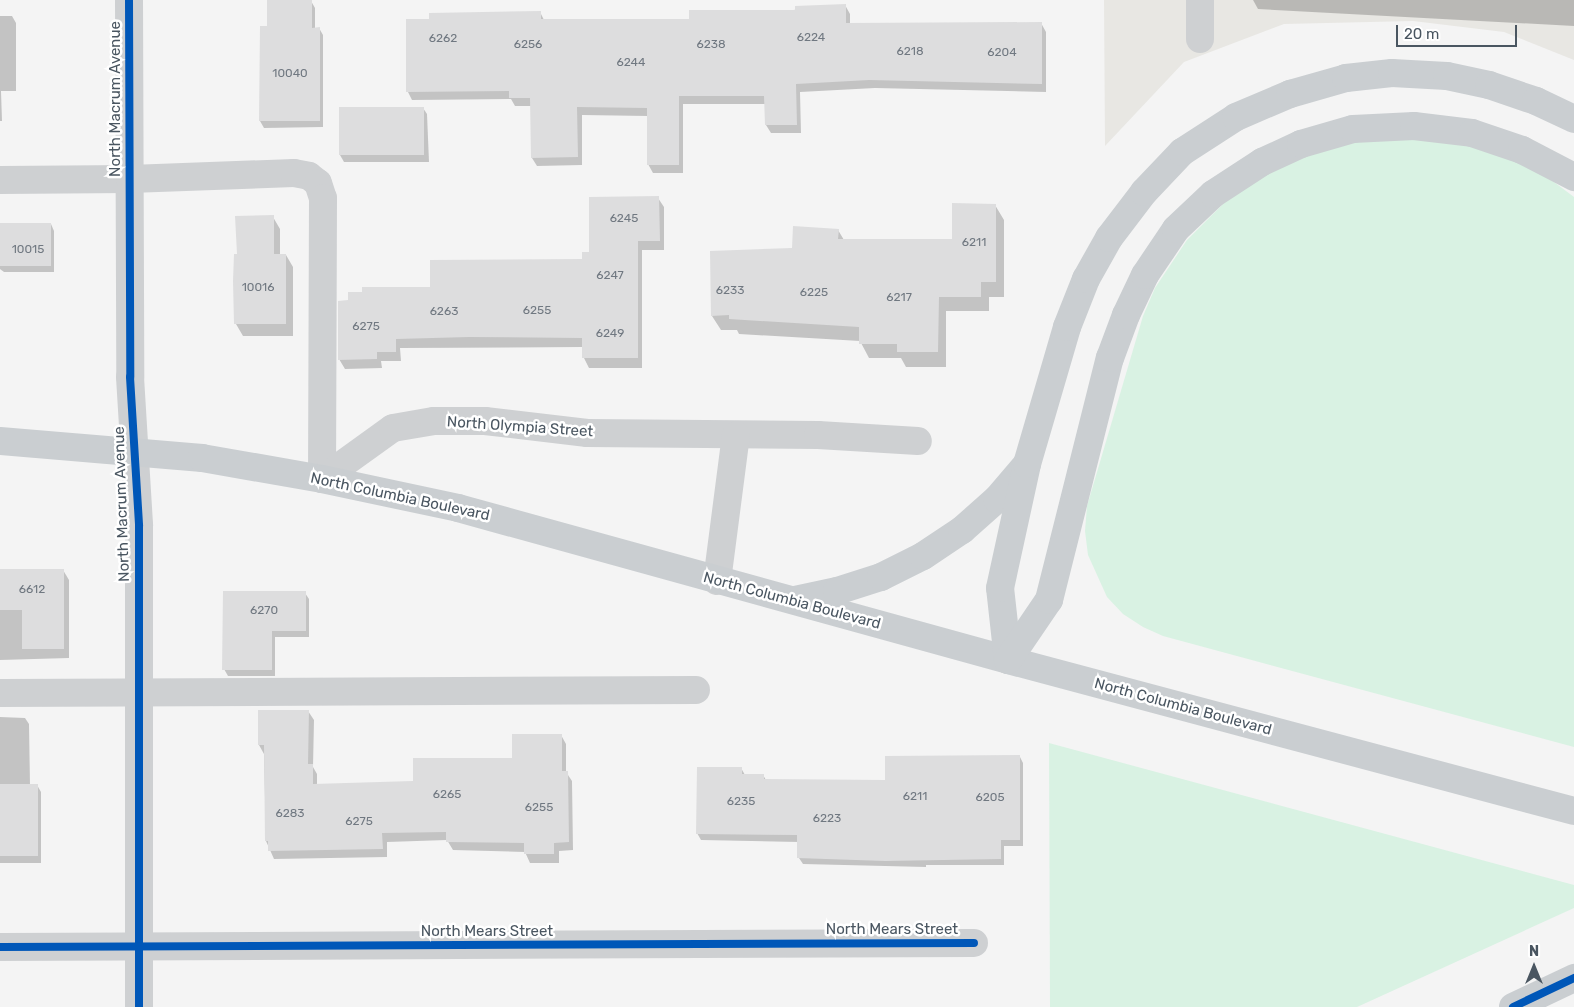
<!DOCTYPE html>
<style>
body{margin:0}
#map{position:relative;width:1574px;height:1007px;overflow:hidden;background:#f4f4f4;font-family:Rubik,sans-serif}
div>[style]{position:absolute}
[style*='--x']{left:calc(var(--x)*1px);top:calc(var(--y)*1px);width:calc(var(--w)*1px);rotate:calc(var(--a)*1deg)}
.commercial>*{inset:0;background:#e8e7e3}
.green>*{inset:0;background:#d9f2e3}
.shadow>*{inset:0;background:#0003}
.building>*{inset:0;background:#ddddde;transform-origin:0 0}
.minor>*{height:28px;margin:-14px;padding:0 14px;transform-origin:14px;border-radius:14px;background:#ced0d2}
.major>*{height:28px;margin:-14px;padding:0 14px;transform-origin:14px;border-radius:14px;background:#caced1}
.cycleway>*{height:8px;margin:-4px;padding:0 4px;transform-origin:4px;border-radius:4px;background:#0057b8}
span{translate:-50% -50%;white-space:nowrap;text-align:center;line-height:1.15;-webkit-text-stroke:5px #fff;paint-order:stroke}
.number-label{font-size:12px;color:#707881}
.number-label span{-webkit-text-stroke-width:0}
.street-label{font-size:15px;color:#4a5661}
.north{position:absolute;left:1509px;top:942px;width:50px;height:50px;-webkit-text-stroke:4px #fff;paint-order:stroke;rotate:0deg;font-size:14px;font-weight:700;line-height:20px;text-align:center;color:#4a5661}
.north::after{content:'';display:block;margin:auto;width:18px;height:22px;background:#4a5661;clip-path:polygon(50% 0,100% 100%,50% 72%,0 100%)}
.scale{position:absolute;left:1396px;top:25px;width:121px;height:22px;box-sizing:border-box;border:2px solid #4a5661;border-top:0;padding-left:6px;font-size:15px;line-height:18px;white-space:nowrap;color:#4a5661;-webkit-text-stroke:4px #fff;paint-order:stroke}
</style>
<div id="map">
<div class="commercial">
<div style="clip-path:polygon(1104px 0,1574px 0,1574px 60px,1504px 32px,1413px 21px,1284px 24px,1184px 62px,1105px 146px)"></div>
</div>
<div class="green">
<div style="clip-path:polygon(1420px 138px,1476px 147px,1504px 157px,1529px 167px,1554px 182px,1574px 197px,1574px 747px,1163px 636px,1143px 627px,1123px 614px,1107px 597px,1088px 555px,1085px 531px,1087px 506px,1143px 316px,1155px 288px,1187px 240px,1230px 197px,1254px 181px,1301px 156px,1359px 140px)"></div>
<div style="clip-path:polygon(1049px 743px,1574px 885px,1574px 908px,1357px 1007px,1050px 1007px)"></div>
</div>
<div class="shadow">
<div style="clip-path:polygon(1253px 0,1574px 0,1574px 26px,1258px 9px)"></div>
<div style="clip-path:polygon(311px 1px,315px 8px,315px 29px,319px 28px,323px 35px,323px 127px,264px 128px,260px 121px,261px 27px,268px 27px)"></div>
<div style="clip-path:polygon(845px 5px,850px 14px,850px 24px,1041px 23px,1046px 32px,1046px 92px,875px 88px,800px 92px,801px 133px,771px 133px,766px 125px,766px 104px,683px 104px,683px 173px,653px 173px,648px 164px,648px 116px,582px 115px,582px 165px,537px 166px,532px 158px,532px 106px,515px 106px,511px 99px,412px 100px,408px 92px,408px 21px,540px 12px,544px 20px,690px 20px)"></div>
<div style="clip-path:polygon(0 16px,12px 16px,16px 23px,16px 91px,1px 91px,2px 121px,0 121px)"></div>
<div style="clip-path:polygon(423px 108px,427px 114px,429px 162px,344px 162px,340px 155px)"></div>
<div style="clip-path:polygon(658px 198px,664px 207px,664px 250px,642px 250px,642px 368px,589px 368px,584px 358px,583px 347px,400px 348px,401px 361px,381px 361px,382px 368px,345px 369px,339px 359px,432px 288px,583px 260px)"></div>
<div style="clip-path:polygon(995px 205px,1004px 220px,1004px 297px,989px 297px,989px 311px,946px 311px,946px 367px,906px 367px,901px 358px,869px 358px,860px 341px,739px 334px,737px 330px,721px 330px,712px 316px,793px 249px,838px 230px,844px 240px,953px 240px)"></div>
<div style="clip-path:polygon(273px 217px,280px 229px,280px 255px,286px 255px,293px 267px,293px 336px,243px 336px,236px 324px,238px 256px)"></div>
<div style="clip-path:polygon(51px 224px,54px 231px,54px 272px,4px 272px,0 269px,0 225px)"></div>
<div style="clip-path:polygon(63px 570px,69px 580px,69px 658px,0 660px,0 571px)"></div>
<div style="clip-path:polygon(305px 593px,309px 599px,309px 637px,275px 637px,275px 676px,228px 676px,224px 669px)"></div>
<div style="clip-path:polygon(260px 711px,308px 711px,314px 720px,313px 767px,317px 774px,317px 785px,414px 782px,514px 759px,561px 735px,566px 744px,566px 772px,572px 781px,573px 850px,559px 851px,559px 863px,530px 863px,525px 852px,453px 850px,447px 840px,387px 842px,387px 857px,274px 859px,266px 841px,264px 754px,259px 745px)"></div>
<div style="clip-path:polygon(0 717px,25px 718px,29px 724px,30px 785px,37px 785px,41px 792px,41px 863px,0 863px)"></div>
<div style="clip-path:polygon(1020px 757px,1023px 763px,1023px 846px,1004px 846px,1004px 865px,926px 865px,926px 867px,803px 864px,799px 858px,799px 842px,701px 840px,697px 833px,741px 768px,745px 775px,763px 775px,766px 780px,886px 781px)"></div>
</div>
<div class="building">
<div style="clip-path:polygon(267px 0,312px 0,312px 28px,320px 27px,320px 121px,259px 121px,260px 26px,267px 26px)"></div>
<div style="clip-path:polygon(846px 4px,846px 23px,1042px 22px,1042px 84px,869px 80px,796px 84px,797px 125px,765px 125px,764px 96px,679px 96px,679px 165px,647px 165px,647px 108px,577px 107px,578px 157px,531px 158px,530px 98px,509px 98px,509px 91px,406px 92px,406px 19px,429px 19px,429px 13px,541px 11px,541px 19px,689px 19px,689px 10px,795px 10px,795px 6px)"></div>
<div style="left:339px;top:107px;width:85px;height:48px"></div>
<div style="clip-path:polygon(659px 196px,660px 241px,638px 241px,638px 358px,582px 358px,582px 338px,469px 337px,396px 339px,396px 352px,377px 352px,377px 359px,338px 360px,338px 301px,348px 300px,348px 292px,362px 292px,362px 287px,430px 287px,430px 260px,582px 259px,582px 252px,589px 252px,589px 197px)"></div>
<div style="clip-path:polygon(952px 203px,996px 204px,996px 282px,981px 282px,981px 297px,939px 297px,938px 352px,897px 352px,897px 344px,859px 344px,859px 327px,729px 319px,729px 315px,711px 316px,710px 251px,792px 248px,793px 226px,839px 229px,838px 239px,952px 239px)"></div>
<div style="clip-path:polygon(274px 215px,274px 254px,286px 254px,286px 324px,234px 324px,233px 281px,234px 254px,237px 254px,235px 216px)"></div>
<div style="left:0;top:223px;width:51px;height:43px"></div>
<div style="clip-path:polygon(0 569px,64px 569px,64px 649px,22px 649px,22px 610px,0 610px)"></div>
<div style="clip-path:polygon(223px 591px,306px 591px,306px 631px,272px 631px,272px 670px,222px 670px)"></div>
<div style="clip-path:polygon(258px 710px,309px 710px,308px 764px,313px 764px,313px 784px,413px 781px,413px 758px,512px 758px,512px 734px,562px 734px,562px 771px,568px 771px,569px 842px,554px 843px,554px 854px,524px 854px,524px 843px,446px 842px,446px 832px,382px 833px,383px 849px,268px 851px,268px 841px,265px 841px,264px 745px,258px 745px)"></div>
<div style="clip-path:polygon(1020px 755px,1020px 840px,1001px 840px,1001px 859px,885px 861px,797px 858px,797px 835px,696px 834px,697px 767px,742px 767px,742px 774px,764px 774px,764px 779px,885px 780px,885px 756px)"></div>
<div style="left:0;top:784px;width:38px;height:72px"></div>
</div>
<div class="minor">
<div style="--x:129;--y:0;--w:377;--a:89.8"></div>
<div style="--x:130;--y:377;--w:149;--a:86.5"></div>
<div style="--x:139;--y:526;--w:481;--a:90"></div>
<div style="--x:1200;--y:39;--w:39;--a:-90"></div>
<div style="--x:0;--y:180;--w:130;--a:-0.4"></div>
<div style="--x:130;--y:179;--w:164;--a:-2.1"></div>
<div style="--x:294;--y:173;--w:15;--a:11"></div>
<div style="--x:309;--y:176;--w:11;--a:38"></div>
<div style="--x:318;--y:183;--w:16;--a:72"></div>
<div style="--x:323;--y:198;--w:281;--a:90.2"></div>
<div style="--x:322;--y:479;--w:87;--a:-35.7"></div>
<div style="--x:393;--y:428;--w:42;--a:-9.7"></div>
<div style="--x:434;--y:421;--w:51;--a:0"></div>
<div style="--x:485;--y:421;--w:103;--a:6.7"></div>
<div style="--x:587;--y:433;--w:231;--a:0.5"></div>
<div style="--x:818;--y:435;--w:100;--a:3.4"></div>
<div style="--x:717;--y:581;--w:147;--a:-82.6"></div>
<div style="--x:0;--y:693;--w:696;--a:-0.25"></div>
<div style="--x:0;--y:947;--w:974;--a:-0.24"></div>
</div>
<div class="major">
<div style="--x:0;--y:441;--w:203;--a:4.8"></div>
<div style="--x:202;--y:458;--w:122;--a:9.9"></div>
<div style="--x:322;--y:479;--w:139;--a:12"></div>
<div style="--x:458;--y:508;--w:571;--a:15.45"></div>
<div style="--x:1008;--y:660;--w:586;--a:14.94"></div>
<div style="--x:795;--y:600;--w:43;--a:-12.1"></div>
<div style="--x:837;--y:591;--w:46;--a:-17.7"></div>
<div style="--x:881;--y:577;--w:47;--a:-26.6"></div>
<div style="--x:923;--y:556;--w:47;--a:-33.7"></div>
<div style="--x:962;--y:530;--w:47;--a:-41.5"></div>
<div style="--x:997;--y:499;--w:45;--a:-49.5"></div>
<div style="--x:1008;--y:660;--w:72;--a:-96.3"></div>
<div style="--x:1000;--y:588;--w:127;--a:-77.7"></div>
<div style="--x:1027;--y:464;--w:143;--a:-73.7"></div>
<div style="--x:1067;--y:327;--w:52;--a:-68.4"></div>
<div style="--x:1086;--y:279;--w:47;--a:-60.7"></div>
<div style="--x:1109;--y:238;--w:58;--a:-52.7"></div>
<div style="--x:1144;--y:192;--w:55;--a:-46.5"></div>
<div style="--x:1182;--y:152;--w:64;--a:-32.9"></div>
<div style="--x:1236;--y:117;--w:59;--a:-23.1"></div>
<div style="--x:1290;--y:94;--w:58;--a:-15.9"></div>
<div style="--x:1346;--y:78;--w:46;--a:-6.2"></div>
<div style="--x:1392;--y:73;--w:55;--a:3.1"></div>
<div style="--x:1447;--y:76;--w:43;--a:12.1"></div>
<div style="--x:1489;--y:85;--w:50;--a:18.8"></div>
<div style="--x:1536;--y:101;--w:42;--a:25.3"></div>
<div style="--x:1008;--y:660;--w:73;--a:-55.7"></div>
<div style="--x:1049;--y:600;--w:250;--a:-75.9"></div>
<div style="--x:1110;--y:358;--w:46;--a:-69.6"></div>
<div style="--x:1126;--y:315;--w:44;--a:-64.6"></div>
<div style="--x:1145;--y:275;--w:55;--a:-56"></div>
<div style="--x:1176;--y:229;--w:51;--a:-43.4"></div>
<div style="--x:1213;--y:194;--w:59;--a:-33.1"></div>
<div style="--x:1262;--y:162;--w:43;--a:-24.8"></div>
<div style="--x:1301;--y:144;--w:54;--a:-16.1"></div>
<div style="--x:1353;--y:129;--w:61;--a:-2.8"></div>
<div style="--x:1414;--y:126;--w:58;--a:6.9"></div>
<div style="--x:1472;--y:133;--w:53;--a:18.8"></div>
<div style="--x:1522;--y:150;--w:59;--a:27.4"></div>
<div style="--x:1513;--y:1007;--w:68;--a:-25.4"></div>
</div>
<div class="cycleway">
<div style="--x:129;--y:0;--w:377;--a:89.8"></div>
<div style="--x:130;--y:377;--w:149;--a:86.5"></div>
<div style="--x:139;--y:526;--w:481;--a:90"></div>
<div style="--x:0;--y:947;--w:974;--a:-0.24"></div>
<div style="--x:1513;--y:1007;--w:68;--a:-25.4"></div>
</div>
<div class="number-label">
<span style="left:811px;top:38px">6224</span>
<span style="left:443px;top:39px">6262</span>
<span style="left:528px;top:45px">6256</span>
<span style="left:711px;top:45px">6238</span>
<span style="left:910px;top:52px">6218</span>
<span style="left:1002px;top:53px">6204</span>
<span style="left:631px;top:63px">6244</span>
<span style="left:290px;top:74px">10040</span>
<span style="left:624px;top:219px">6245</span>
<span style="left:974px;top:243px">6211</span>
<span style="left:28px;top:250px">10015</span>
<span style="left:610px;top:276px">6247</span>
<span style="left:258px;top:288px">10016</span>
<span style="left:730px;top:291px">6233</span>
<span style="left:814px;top:293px">6225</span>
<span style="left:899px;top:298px">6217</span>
<span style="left:537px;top:311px">6255</span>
<span style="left:444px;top:312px">6263</span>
<span style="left:366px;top:327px">6275</span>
<span style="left:610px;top:334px">6249</span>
<span style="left:32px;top:590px">6612</span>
<span style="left:264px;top:611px">6270</span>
<span style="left:447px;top:795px">6265</span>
<span style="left:915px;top:797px">6211</span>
<span style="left:990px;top:798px">6205</span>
<span style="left:741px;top:802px">6235</span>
<span style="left:539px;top:808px">6255</span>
<span style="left:290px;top:814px">6283</span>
<span style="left:827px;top:819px">6223</span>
<span style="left:359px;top:822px">6275</span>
</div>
<div class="street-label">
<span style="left:116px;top:99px;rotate:-90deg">North Macrum Avenue</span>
<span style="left:520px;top:427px;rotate:4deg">North Olympia Street</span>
<span style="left:400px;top:497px;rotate:12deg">North Columbia Boulevard</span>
<span style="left:122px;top:504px;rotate:-92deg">North Macrum Avenue</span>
<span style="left:792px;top:601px;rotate:15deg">North Columbia Boulevard</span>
<span style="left:1183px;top:707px;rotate:15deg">North Columbia Boulevard</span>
<span style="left:892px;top:930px">North Mears Street</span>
<span style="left:487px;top:932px">North Mears Street</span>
</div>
<div class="north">N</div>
<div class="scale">20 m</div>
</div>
